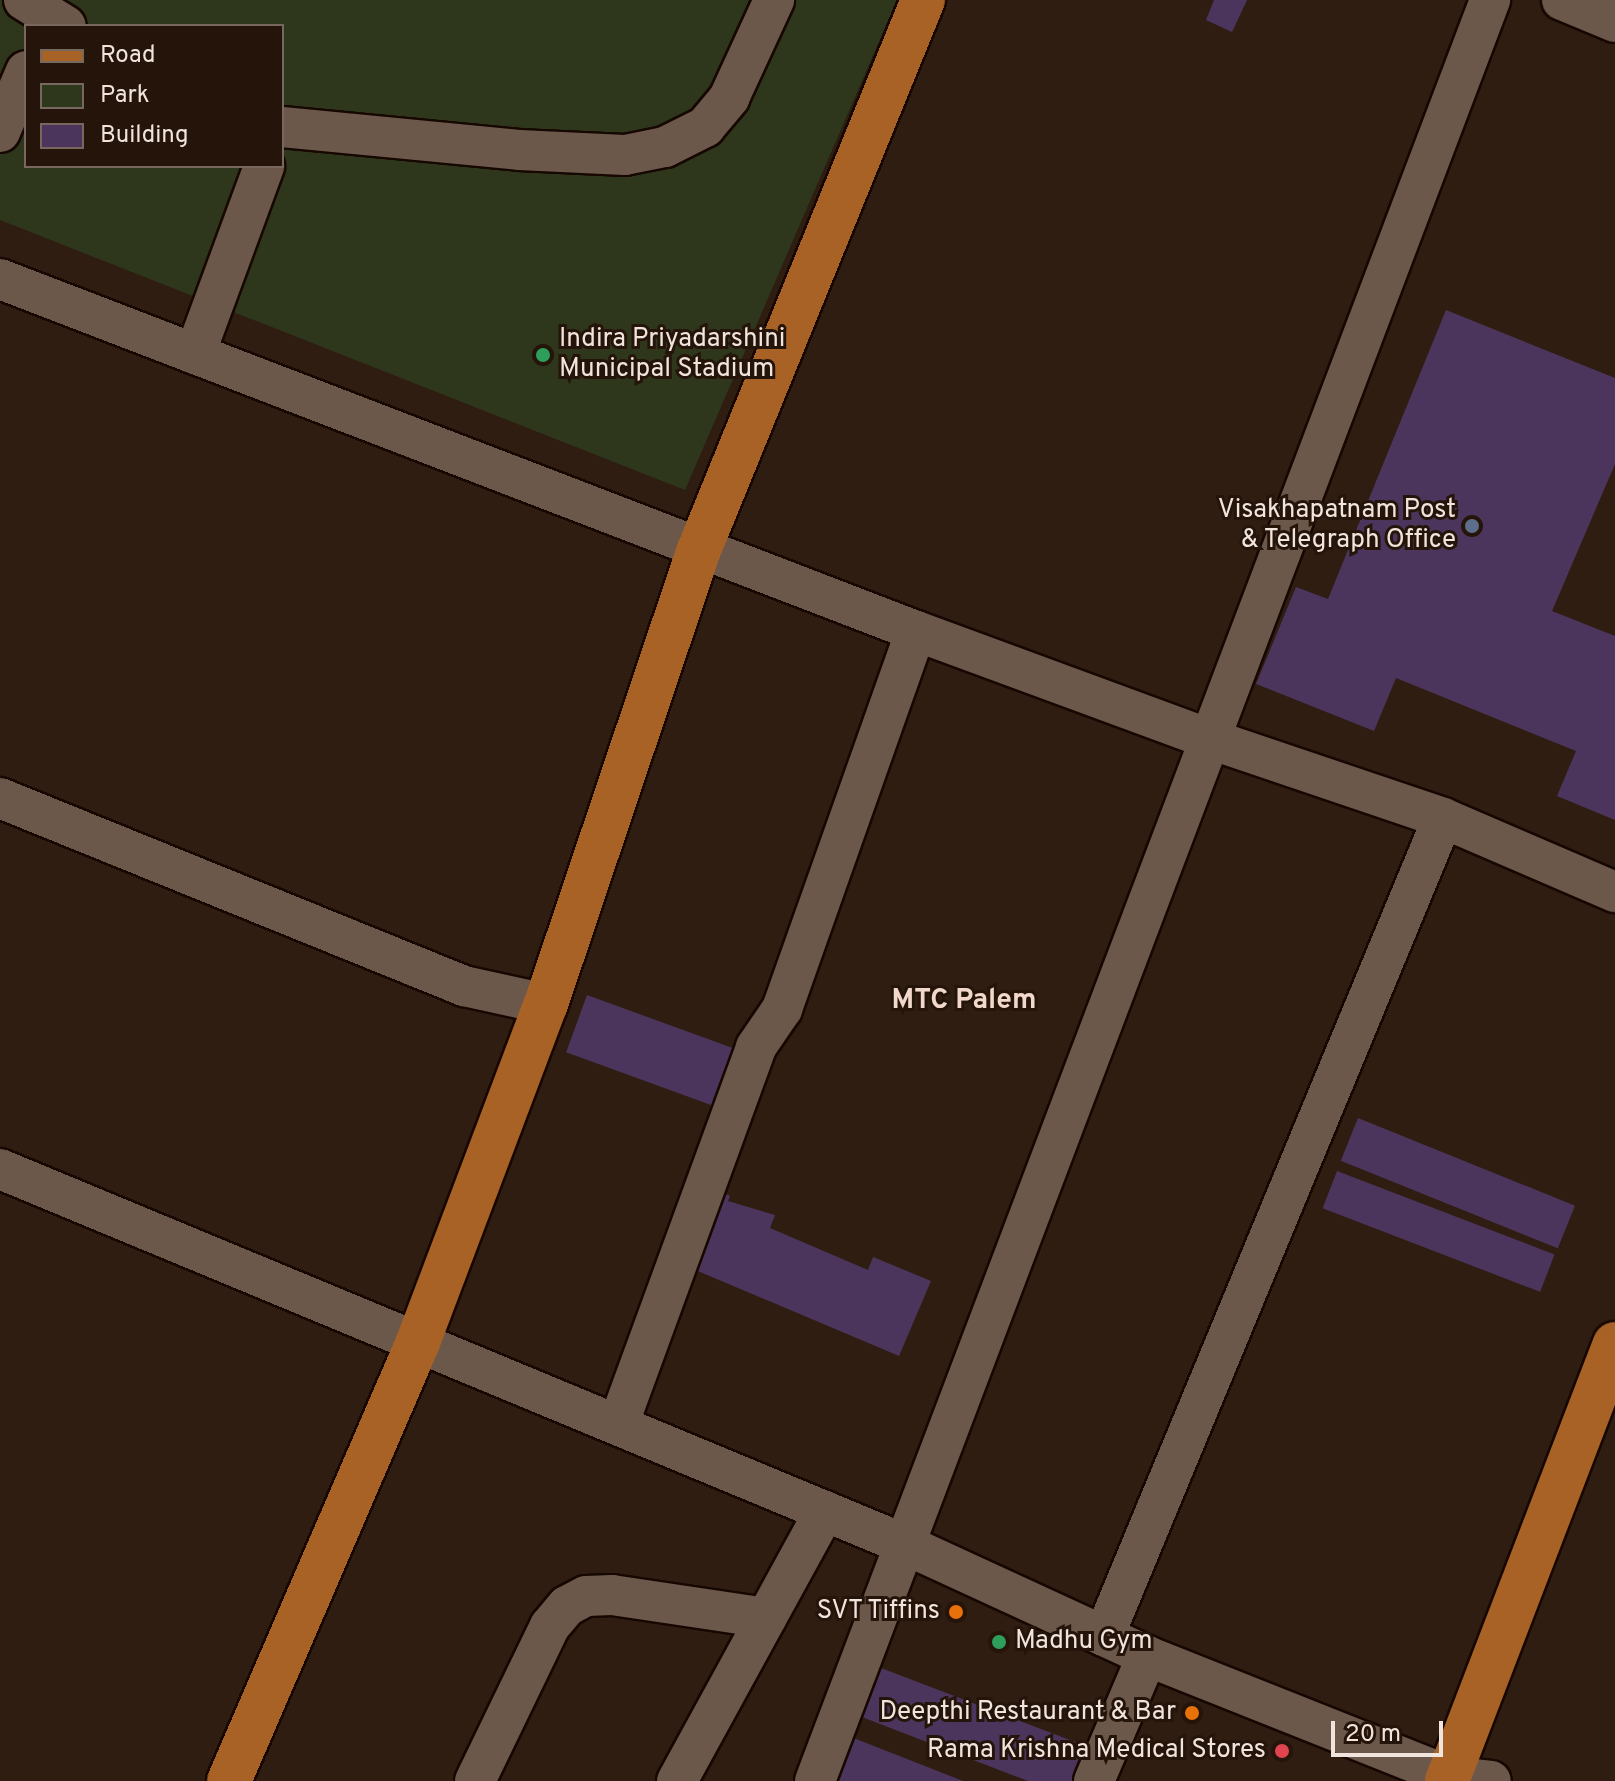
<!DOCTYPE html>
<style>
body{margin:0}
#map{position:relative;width:1615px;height:1781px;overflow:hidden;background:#2f1d12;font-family:Overpass,sans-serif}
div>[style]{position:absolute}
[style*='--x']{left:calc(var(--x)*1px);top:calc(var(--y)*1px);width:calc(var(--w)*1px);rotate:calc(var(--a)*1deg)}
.green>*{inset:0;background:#2e361b}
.building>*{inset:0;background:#4c355d;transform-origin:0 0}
.roads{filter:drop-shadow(2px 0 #160701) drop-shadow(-2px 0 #160701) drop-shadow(0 2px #160701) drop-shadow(0 -2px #160701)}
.minor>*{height:40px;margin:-20px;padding:0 20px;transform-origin:20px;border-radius:20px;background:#6c584b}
.major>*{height:44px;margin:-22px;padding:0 22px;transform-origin:22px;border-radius:22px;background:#a96226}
.dots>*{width:22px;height:22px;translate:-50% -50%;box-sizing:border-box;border:4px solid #251409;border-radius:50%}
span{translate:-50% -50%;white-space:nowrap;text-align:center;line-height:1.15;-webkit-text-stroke:6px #251409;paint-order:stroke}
.poi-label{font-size:26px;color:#f1e4dd}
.left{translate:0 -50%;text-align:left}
.right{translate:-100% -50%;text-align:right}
.neighbourhood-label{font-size:28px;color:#f1d8ca;font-weight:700}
.legend{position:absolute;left:24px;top:24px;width:260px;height:144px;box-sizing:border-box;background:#251409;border:2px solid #77675e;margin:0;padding:10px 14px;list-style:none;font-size:24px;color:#f1e4dd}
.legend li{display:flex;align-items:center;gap:16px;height:40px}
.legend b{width:40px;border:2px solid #77675e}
.scale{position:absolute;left:1331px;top:1721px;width:112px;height:36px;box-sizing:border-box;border:4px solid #f1e4dd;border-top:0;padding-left:10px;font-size:24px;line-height:28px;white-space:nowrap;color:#f1e4dd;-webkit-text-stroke:6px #251409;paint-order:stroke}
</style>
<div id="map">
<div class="green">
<div style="clip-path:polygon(evenodd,0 0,897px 0,685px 490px,0 220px,0 0,26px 26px,282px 26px,282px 166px,26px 166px,26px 26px)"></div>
</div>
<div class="building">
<div style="clip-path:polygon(1214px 0,1247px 0,1232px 32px,1206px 20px)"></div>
<div style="clip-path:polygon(1446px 310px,1615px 378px,1615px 464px,1552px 611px,1615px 636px,1615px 820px,1557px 796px,1576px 751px,1396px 678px,1374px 731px,1256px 684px,1296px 587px,1328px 599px)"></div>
<div style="left:587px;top:995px;width:163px;height:61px;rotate:20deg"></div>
<div style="left:1358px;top:1118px;width:234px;height:46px;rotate:22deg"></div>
<div style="left:1337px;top:1171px;width:233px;height:40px;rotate:21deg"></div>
<div style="clip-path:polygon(718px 1190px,730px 1196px,728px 1201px,775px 1215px,770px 1228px,868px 1270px,873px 1257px,931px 1281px,899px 1356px,686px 1266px)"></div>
<div style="clip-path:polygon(881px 1668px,1091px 1748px,1078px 1781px,1028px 1781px,862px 1717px)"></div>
<div style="clip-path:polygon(846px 1735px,963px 1781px,827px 1781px)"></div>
</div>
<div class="roads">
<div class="minor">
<div style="--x:24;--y:0;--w:49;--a:31.8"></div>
<div style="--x:1562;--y:0;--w:57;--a:22.5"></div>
<div style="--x:282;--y:127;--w:238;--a:5.5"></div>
<div style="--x:519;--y:150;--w:106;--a:2.7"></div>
<div style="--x:625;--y:155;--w:41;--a:-11.3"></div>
<div style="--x:665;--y:147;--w:45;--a:-26.6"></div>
<div style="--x:705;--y:127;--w:38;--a:-50"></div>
<div style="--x:729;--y:98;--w:108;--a:-65.3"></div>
<div style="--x:0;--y:132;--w:66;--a:-66.9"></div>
<div style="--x:0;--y:279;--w:981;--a:21.02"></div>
<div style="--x:916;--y:631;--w:313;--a:20.2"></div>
<div style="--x:1210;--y:739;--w:246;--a:18.7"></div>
<div style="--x:1443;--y:818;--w:187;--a:23.3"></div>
<div style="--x:195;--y:354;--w:200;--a:-69.8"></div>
<div style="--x:0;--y:798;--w:501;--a:22.06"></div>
<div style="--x:464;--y:986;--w:84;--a:12.4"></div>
<div style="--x:0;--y:1169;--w:979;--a:22.53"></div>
<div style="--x:904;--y:1544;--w:268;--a:24.7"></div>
<div style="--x:1147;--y:1656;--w:325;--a:21.7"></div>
<div style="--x:1449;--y:1776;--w:42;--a:6.8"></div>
<div style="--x:618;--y:1425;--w:402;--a:-69.9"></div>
<div style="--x:756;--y:1047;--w:46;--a:-55.6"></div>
<div style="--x:782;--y:1009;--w:401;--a:-70.5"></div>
<div style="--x:1104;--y:1636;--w:885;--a:-67.49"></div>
<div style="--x:475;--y:1781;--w:172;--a:-64.2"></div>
<div style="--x:550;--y:1626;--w:26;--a:-50"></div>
<div style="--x:567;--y:1606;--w:21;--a:-28"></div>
<div style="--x:586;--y:1596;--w:26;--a:-2"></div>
<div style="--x:612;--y:1595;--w:156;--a:8.5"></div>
<div style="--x:677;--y:1781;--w:308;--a:-61.3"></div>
<div style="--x:815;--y:1781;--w:1905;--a:-69.24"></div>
<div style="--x:1094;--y:1781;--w:136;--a:-67"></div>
</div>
<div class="major">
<div style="--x:229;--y:1781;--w:478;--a:-66.7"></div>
<div style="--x:418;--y:1342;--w:361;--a:-69.3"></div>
<div style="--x:546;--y:1004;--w:479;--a:-71.4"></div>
<div style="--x:699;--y:550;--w:594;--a:-67.84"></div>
<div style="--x:1447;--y:1781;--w:468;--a:-69"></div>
</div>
</div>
<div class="dots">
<div style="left:543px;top:355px;background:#2e9e5b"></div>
<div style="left:1472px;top:526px;background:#5c6f8a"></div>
<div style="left:956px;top:1612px;background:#e8710a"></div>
<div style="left:999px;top:1642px;background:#2e9e5b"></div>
<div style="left:1192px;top:1713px;background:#e8710a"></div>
<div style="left:1282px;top:1751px;background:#e0444e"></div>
</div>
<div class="poi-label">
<span class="left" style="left:559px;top:355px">Indira Priyadarshini<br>Municipal Stadium</span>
<span class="right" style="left:1456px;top:526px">Visakhapatnam Post<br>&amp; Telegraph Office</span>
<span class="right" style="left:940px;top:1612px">SVT Tiffins</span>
<span class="left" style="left:1015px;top:1642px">Madhu Gym</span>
<span class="right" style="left:1176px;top:1713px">Deepthi Restaurant &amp; Bar</span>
<span class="right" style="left:1266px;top:1751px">Rama Krishna Medical Stores</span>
</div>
<div class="neighbourhood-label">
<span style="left:964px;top:1001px">MTC Palem</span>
</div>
<ul class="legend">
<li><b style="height:10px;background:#a96226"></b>Road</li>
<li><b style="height:22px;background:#2e361b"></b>Park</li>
<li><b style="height:22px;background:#4c355d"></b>Building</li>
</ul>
<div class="scale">20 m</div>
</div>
